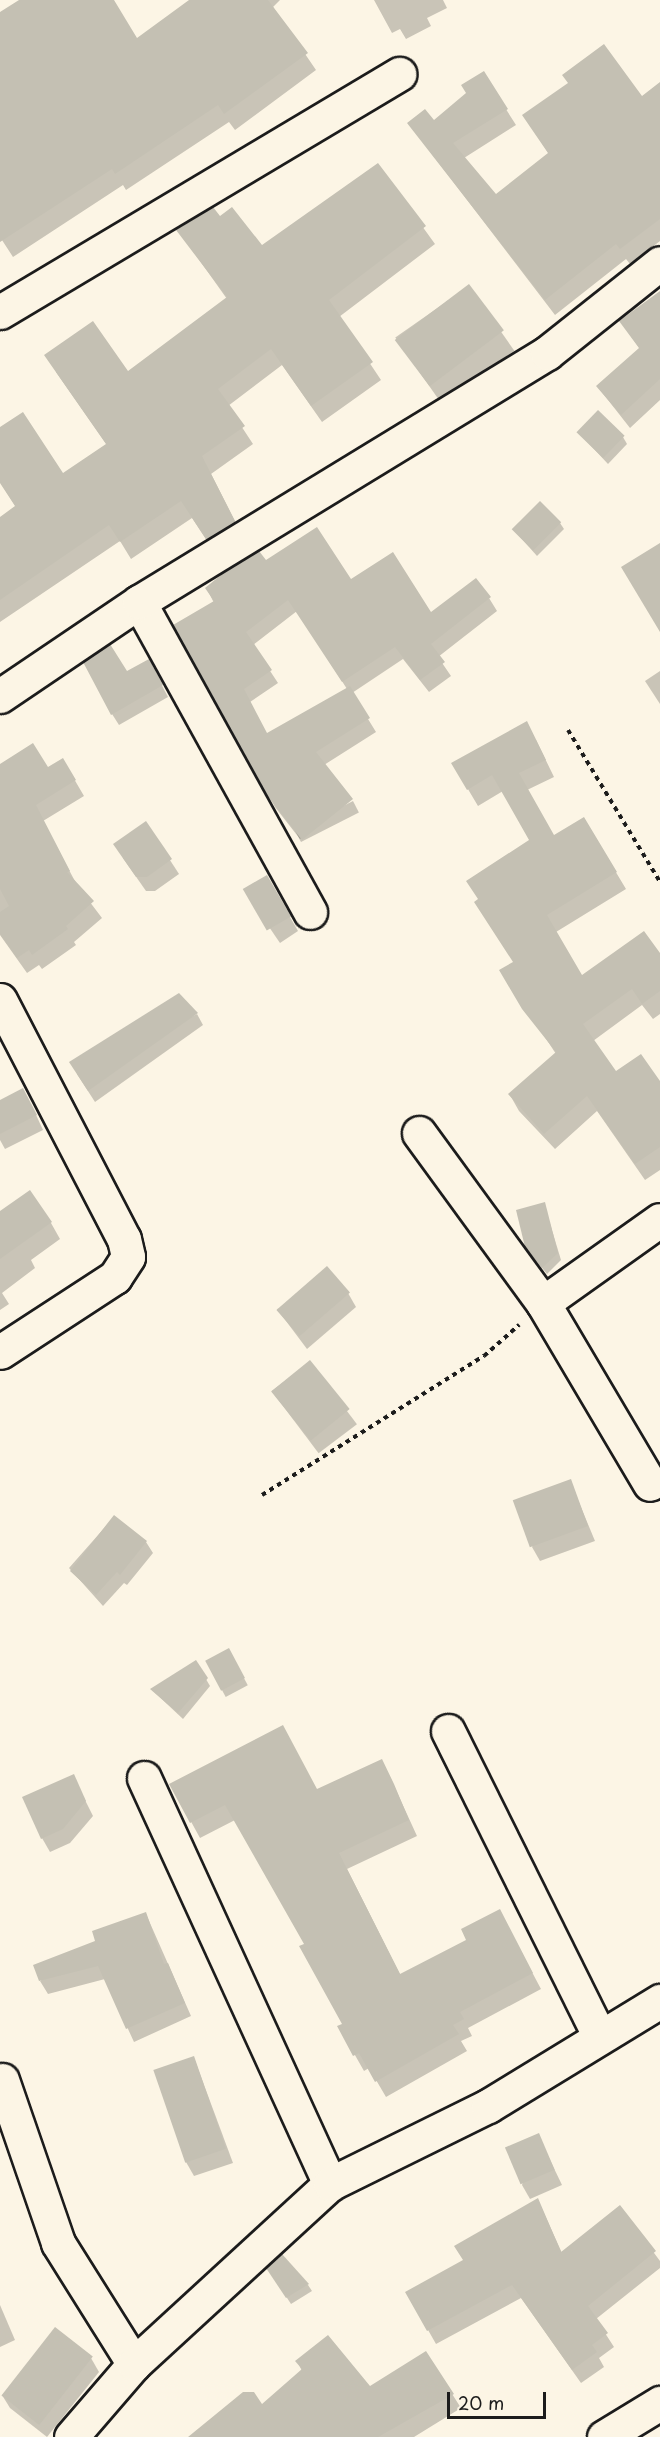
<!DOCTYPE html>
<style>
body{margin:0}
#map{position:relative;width:660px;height:2437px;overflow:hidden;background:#fcf5e5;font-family:"Playpen Sans",sans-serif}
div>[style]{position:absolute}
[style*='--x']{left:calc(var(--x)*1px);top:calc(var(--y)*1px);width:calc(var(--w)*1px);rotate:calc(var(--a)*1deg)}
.shadow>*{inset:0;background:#0003;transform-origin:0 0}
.building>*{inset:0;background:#c4c0b3;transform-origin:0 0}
.path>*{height:4px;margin-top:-2px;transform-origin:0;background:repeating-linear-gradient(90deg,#1c1c1c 0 4.5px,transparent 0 9px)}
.roads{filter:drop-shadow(2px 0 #1c1c1c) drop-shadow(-2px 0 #1c1c1c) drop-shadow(0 2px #1c1c1c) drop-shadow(0 -2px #1c1c1c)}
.minor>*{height:33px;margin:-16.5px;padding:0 16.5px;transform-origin:16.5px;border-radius:16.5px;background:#fcf5e5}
span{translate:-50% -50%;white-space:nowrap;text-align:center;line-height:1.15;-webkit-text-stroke:5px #fcf5e5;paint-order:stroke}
.scale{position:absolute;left:447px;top:2392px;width:99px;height:27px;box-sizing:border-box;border:3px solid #1c1c1c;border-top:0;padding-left:8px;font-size:18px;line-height:21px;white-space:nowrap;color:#1c1c1c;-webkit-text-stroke:4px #fcf5e5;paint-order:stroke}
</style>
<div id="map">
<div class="shadow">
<div style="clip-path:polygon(22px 0,112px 0,137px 40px,192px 0,280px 0,273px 7px,316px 70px,235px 130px,229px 122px,126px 190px,123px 185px,13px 257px,0 237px,0 22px)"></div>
<div style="clip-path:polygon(374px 0,443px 0,447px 8px,427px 18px,431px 26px,406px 39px,400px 29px,392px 33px)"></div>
<div style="clip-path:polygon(483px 73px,516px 125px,464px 158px,496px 196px,549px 154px,524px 115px,641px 98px,660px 84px,660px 241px,630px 264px,626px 259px,555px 315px,409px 124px,434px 123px,468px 94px)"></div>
<div style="clip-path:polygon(378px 165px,435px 244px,339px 317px,381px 380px,322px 422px,282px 365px,228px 406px,253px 444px,211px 474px,244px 539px,217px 556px,192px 518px,131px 559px,120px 541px,0 622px,0 519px,16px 507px,0 482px,0 429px,63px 475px,107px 445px,56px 372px,128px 374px,227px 299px,178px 230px,220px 218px,262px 247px)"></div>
<div style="left:469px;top:286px;width:79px;height:90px;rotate:55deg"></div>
<div style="clip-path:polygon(660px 292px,660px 400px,630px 428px,597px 386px,640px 349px,621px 322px)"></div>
<div style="clip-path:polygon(578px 432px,623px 437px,627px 444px,608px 464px)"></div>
<div style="clip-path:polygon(560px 523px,564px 529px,537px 556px,514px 530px)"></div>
<div style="clip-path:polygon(evenodd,266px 562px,351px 581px,431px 614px,489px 598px,497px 611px,438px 657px,451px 676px,429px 692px,403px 659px,352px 693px,376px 732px,324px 765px,351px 799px,300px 839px,275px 807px,175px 625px,214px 603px,207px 589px,266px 562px,297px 611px,347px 689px,267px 735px,250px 702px,278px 683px,253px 645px,297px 611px)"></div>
<div style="clip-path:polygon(149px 661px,168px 697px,119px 725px,112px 714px,126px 673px)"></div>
<div style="clip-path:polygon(660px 671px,660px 704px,645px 681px)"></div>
<div style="clip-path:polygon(536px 740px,554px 777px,527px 790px,554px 837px,584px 819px,626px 889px,556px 932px,582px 977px,660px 956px,660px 1014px,653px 1019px,642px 1005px,593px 1041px,616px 1074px,660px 1084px,660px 1170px,645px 1180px,597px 1111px,555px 1149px,519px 1111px,510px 1095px,556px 1054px,501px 970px,514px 963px,531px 841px,503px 791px,478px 806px,453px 764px)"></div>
<div style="clip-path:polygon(63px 760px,84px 796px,43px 821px,77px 885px,102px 918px,74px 942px,76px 945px,42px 969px,39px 965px,27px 973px,0 935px,0 765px,47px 770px)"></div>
<div style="left:353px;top:801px;width:13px;height:65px;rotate:63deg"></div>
<div style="clip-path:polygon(146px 823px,179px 874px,155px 891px,146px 891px,123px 858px)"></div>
<div style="clip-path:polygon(267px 877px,298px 931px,280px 943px,254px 905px)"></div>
<div style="clip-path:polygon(197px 1014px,203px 1025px,95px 1102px,77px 1074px)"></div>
<div style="clip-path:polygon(0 1102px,31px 1104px,43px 1130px,5px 1149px,0 1140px)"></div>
<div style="clip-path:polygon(544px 1204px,561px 1260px,547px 1274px,531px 1254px)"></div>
<div style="clip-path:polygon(0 1213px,51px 1223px,60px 1239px,31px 1260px,35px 1268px,2px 1293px,9px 1304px,0 1310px)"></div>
<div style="clip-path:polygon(348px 1293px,356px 1307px,307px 1349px,277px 1309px)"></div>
<div style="left:310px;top:1362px;width:78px;height:48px;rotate:53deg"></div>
<div style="clip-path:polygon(570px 1481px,595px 1541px,540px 1561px,532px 1547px)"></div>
<div style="clip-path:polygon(114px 1517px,146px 1542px,153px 1553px,127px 1585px,124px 1583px,103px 1606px,69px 1568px)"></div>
<div style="left:229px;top:1650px;width:40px;height:25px;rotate:62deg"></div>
<div style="clip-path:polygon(196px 1662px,210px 1686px,183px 1719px,152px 1690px)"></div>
<div style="clip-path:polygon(73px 1776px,93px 1816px,70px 1843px,50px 1852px,42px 1838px)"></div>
<div style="clip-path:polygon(390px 1777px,417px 1836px,347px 1869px,401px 1976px,508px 1927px,541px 1989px,468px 2028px,472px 2036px,461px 2041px,467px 2051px,386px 2097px,369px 2068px,364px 2071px,339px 2027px,344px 2024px,306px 1945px,235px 1820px,200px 1838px,171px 1785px,317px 1791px)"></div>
<div style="clip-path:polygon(146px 1914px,191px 2016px,134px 2042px,105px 1979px,48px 1994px,40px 1981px)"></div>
<div style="clip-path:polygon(194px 2058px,233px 2163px,194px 2176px,186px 2162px)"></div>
<div style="clip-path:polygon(538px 2135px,562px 2185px,530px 2199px,522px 2185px)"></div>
<div style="clip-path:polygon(538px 2200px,562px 2253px,620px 2207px,660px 2261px,660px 2268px,596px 2319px,614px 2347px,599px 2358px,604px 2367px,581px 2383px,521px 2298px,436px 2344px,407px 2293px,465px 2261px)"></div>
<div style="clip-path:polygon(272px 2275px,308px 2285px,312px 2291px,291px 2304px)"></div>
<div style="clip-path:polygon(0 2305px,15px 2340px,0 2347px)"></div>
<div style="clip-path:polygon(426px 2353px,461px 2408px,414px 2437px,213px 2437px,262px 2406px,302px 2371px,297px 2361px,370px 2388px)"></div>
<div style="clip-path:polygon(91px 2358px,99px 2372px,47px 2437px,10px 2408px,2px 2395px)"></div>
</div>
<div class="building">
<div style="clip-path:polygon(19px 0,114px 0,137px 38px,189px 0,268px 0,308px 53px,224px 114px,218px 105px,115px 174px,112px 169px,0 242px,0 12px)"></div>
<div style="clip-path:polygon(604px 44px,642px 96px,660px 82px,660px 219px,620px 249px,616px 244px,545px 300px,407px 123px,425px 109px,434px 120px,466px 93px,461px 85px,484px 71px,508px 109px,453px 143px,496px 194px,548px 153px,522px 115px,568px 83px,562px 75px)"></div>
<div style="clip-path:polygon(378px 163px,426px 226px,329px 300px,373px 362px,311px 406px,271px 349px,218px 389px,245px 426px,202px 456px,235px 521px,206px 539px,181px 501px,120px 542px,109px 525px,0 600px,0 517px,15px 506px,0 483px,0 427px,23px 412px,63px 473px,106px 444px,44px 355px,93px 321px,128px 371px,227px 297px,176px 230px,213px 207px,220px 216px,232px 207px,262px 245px)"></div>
<div style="left:469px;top:284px;width:58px;height:93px;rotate:53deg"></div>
<div style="clip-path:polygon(660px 291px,660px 379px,621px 415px,596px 386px,639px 348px,619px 321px)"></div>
<div style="left:598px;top:410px;width:37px;height:31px;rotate:44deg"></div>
<div style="left:540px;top:501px;width:30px;height:40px;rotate:45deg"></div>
<div style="clip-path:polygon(317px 527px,351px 579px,393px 552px,431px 612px,476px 578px,491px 597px,431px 644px,445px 662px,420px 680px,395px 647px,342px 682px,288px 600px,246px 632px,272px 670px,244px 689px,267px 733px,350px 686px,370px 718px,316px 752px,353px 799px,302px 840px,266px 794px,173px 625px,214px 601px,205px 588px,227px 570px,259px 551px,266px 560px)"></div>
<div style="clip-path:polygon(660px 543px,660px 632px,621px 567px)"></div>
<div style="clip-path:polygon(110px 644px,127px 671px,149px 659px,163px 685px,111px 715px,83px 662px)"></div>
<div style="clip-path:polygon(527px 721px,546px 760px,519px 773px,554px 835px,584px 817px,617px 872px,547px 915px,582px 975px,644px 931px,660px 953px,660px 991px,642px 1004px,632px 989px,583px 1024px,616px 1071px,641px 1054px,660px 1081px,660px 1147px,635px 1164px,587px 1096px,544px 1134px,508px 1094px,556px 1052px,522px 1009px,499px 970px,513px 962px,474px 902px,478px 899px,466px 881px,529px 840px,492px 775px,467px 790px,451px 763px)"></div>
<div style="clip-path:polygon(33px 743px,48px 767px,63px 758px,76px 780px,36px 805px,70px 871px,67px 872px,94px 901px,66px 926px,68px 929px,32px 955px,29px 950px,17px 958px,0 934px,0 912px,9px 906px,0 889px,0 764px)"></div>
<div style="clip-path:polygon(146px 821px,172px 859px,147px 877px,136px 877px,113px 844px)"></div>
<div style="left:267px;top:875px;width:48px;height:28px;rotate:60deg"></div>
<div style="clip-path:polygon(179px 993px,198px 1013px,88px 1091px,69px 1062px)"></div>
<div style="clip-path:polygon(23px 1088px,37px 1115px,0 1134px,0 1100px)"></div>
<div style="clip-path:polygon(30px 1190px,52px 1222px,0 1259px,0 1211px)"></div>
<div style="clip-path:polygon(545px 1202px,558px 1253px,542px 1268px,525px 1247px,516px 1210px)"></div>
<div style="left:327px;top:1266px;width:35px;height:67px;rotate:49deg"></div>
<div style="left:310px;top:1360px;width:63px;height:50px;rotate:51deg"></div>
<div style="left:571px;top:1479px;width:50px;height:62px;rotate:70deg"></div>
<div style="clip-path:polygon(114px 1515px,147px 1541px,120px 1575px,117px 1572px,96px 1595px,70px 1571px)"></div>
<div style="left:229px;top:1648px;width:34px;height:27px;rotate:62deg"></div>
<div style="clip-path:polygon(196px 1660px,208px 1678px,178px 1713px,150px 1689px)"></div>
<div style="clip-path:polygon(283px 1725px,317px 1789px,382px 1759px,394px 1784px,409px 1820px,339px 1853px,400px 1974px,466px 1940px,461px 1929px,500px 1909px,533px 1973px,460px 2012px,464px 2019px,453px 2025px,459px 2034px,375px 2082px,359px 2053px,353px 2056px,337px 2026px,342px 2024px,299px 1946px,304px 1944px,225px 1805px,190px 1823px,169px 1784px)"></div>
<div style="clip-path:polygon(74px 1774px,86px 1801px,63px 1829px,41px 1839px,22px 1797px)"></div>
<div style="clip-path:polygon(146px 1912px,164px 1964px,168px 1963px,185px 2003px,126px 2029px,98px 1966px,39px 1981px,33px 1965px,95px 1941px,92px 1931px)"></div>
<div style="left:194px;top:2056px;width:98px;height:43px;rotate:71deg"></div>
<div style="left:539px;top:2133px;width:40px;height:37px;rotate:67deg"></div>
<div style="clip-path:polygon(538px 2198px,561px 2252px,620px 2205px,656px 2251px,588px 2306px,608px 2333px,592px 2345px,597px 2352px,572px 2370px,512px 2285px,427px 2331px,405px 2292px,463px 2260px,454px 2246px)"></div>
<div style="clip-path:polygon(282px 2254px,309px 2284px,286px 2298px,266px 2268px)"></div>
<div style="left:55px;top:2327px;width:48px;height:87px;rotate:38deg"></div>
<div style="clip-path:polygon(328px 2335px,370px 2386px,426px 2351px,454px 2394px,378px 2437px,188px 2437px,243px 2392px,254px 2392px,262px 2404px,302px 2369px,295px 2361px)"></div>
</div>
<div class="path">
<div style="--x:568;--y:730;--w:178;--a:58.8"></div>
<div style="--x:262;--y:1495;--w:262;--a:-32.1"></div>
<div style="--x:484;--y:1356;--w:47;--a:-41.5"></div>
</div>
<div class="roads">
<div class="minor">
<div style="--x:0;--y:312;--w:465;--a:-30.8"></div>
<div style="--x:139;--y:602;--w:354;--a:61.1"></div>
<div style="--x:0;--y:696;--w:168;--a:-34.1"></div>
<div style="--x:139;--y:602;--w:478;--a:-31.4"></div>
<div style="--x:547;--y:353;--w:144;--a:-38.5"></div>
<div style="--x:0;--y:1000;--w:269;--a:62.6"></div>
<div style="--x:124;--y:1239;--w:18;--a:77"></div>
<div style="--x:128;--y:1257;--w:24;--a:123"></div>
<div style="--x:115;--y:1277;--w:137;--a:146.9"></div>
<div style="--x:419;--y:1133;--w:210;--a:53.9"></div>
<div style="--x:543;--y:1303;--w:210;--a:59.4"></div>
<div style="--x:543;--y:1303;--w:143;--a:-35.4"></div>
<div style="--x:448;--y:1731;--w:339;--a:63.6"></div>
<div style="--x:144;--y:1778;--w:447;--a:65.4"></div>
<div style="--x:2;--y:2080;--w:172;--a:71"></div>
<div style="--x:58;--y:2243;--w:143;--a:57.9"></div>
<div style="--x:71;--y:2437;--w:96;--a:-49.2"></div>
<div style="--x:134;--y:2364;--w:266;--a:-42.6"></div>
<div style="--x:330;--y:2184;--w:176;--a:-26.3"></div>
<div style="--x:488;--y:2106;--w:202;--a:-31.4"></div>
<div style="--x:604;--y:2437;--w:66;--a:-31.3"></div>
</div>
</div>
<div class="scale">20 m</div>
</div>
